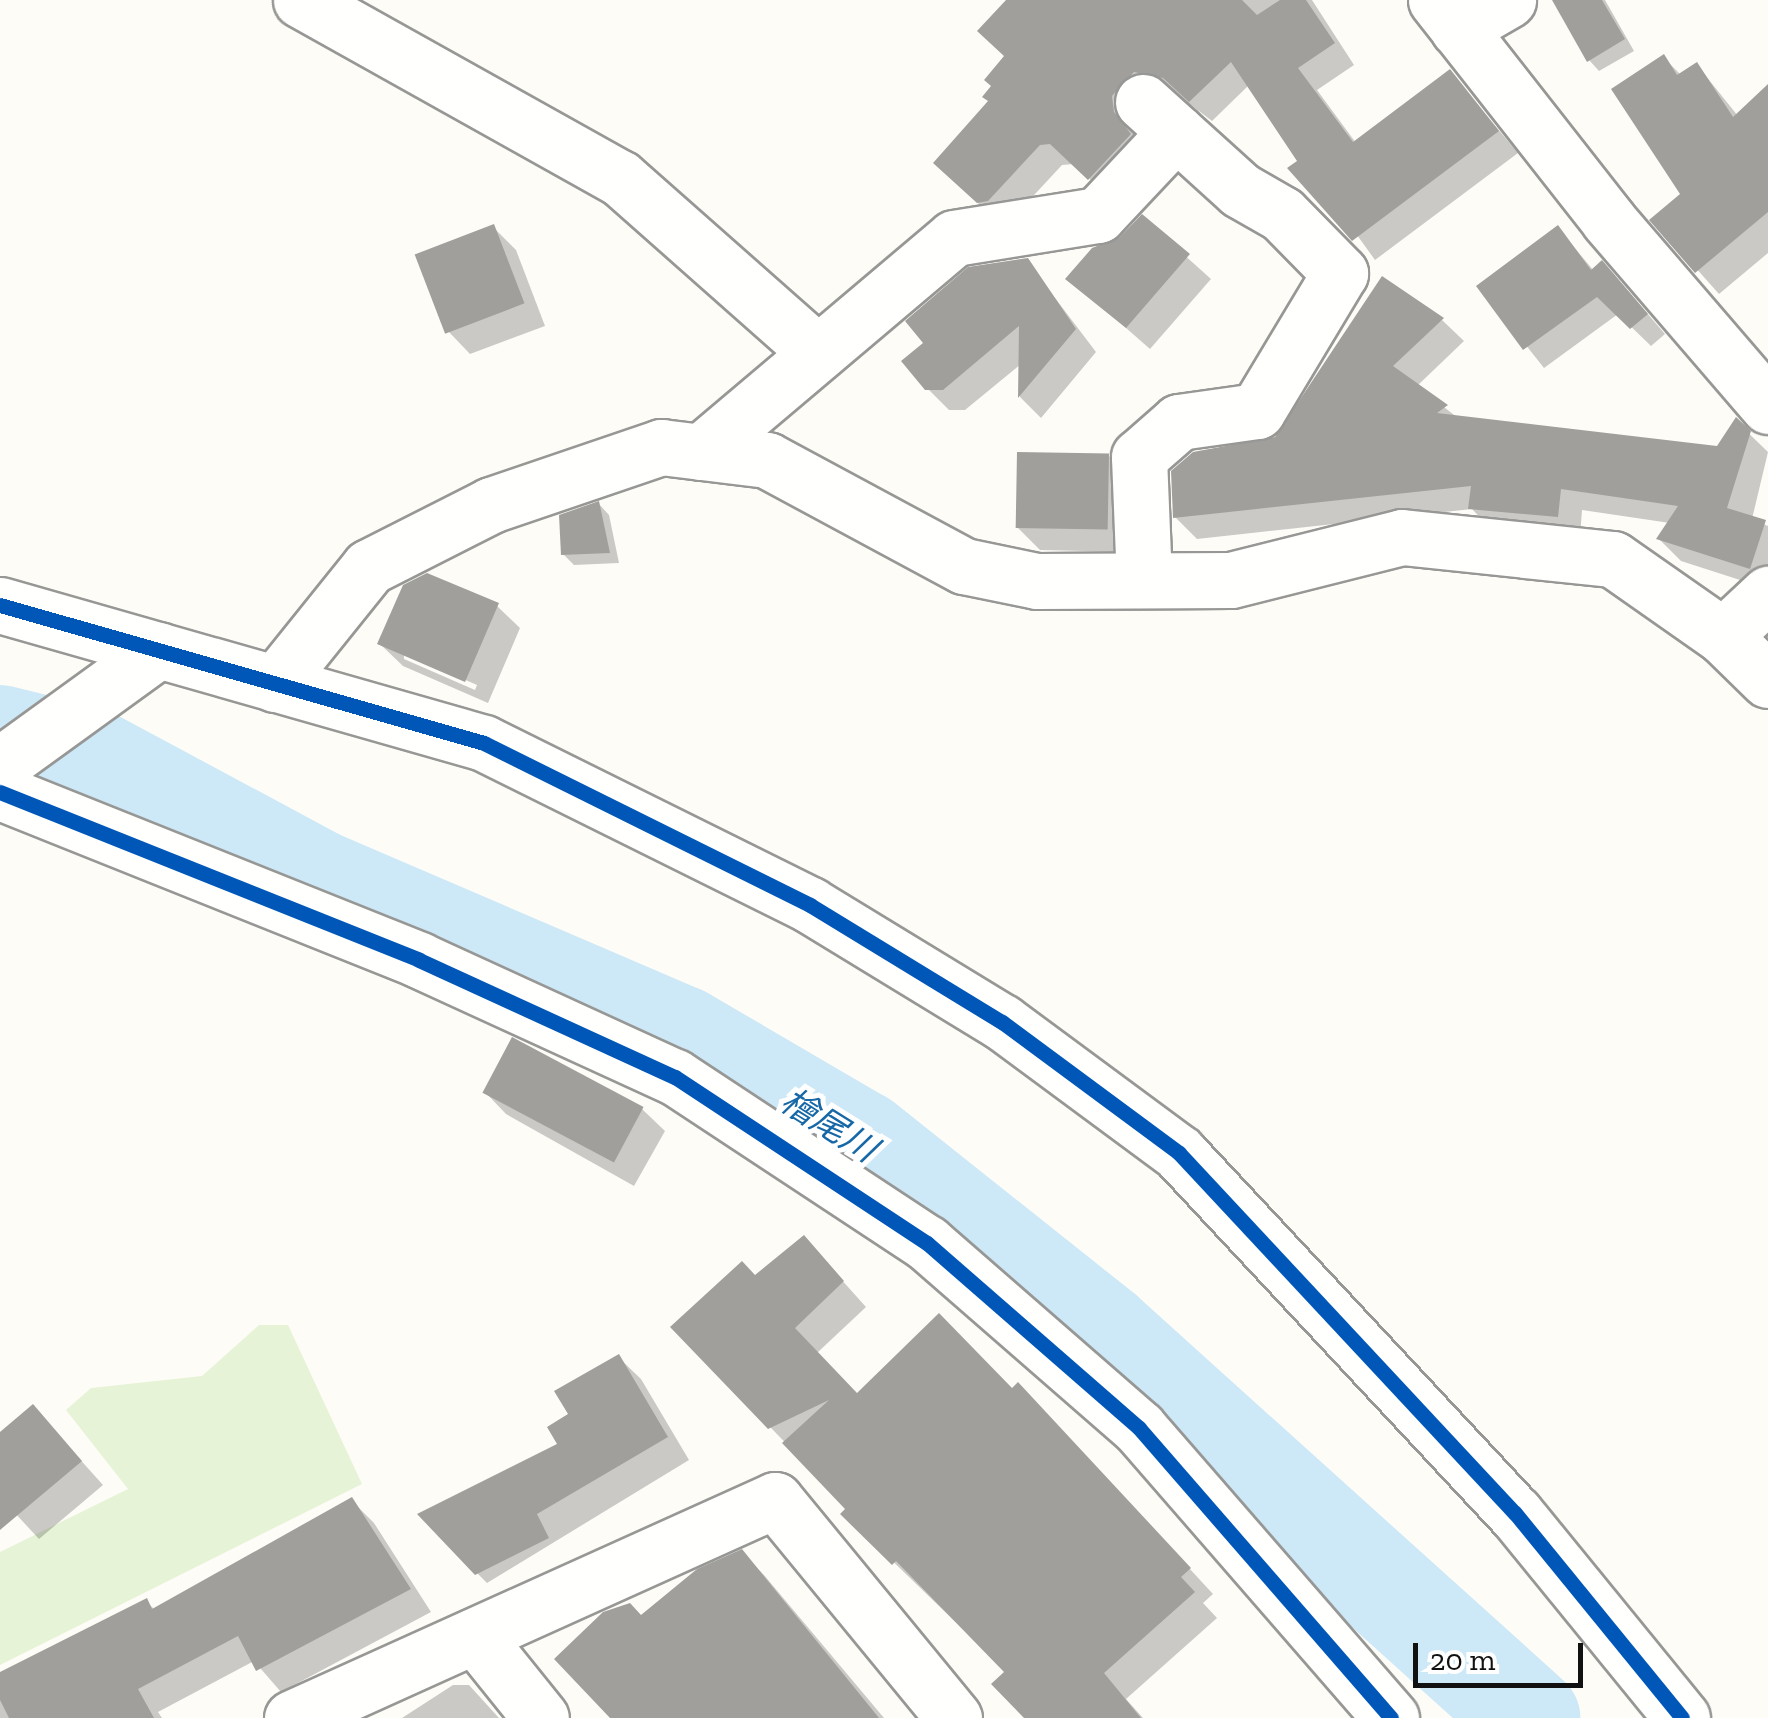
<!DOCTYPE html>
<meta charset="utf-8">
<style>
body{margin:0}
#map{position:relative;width:1768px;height:1718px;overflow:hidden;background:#fdfcf7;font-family:"Zilla Slab","Noto Sans JP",serif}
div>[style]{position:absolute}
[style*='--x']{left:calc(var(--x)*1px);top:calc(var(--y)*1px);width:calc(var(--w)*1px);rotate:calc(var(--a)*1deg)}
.green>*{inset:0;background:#e7f3d7}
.shadow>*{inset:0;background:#0003}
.river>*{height:102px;margin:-51px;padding:0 51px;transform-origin:51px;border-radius:51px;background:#cde8f7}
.building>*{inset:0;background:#a19f9c;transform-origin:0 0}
.roads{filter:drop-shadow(2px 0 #979795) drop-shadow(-2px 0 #979795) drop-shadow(0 2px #979795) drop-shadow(0 -2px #979795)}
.minor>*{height:55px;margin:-27.5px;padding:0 27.5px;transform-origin:27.5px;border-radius:27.5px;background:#fffffe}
.cycleway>*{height:15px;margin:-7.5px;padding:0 7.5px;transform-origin:7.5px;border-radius:7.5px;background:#0057b8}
span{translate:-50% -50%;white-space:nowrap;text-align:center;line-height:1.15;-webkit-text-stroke:10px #fff;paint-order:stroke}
.water-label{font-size:35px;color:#1768a6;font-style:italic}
.scale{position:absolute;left:1413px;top:1643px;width:170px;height:45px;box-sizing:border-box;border:5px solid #111;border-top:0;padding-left:12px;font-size:30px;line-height:35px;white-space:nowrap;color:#111;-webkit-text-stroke:8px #fff;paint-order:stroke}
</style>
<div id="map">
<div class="green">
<div style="clip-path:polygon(259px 1325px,288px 1325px,362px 1484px,0 1665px,0 1552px,128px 1489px,66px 1410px,91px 1388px,202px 1376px)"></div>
</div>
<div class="shadow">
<div style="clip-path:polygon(1009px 0,1312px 0,1354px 65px,1317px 90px,1356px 143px,1450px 72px,1518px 153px,1375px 260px,1249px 85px,1212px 121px,1174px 92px,1141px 101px,1133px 134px,1151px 156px,1111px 199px,1074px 164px,1062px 165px,1010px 221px,1000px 223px,957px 184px,1007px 57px)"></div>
<div style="clip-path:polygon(1573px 0,1605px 0,1634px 51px,1599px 71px,1589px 60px)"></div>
<div style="clip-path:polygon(1663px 57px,1681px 75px,1697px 65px,1738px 116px,1768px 87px,1768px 253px,1719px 294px,1653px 220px,1683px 195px)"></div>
<div style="clip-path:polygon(1142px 217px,1211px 279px,1150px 349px,1069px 278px)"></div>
<div style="clip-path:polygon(493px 227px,516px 250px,545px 326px,470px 354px,448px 331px)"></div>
<div style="clip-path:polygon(1558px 228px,1594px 271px,1621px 283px,1665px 334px,1651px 346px,1618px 314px,1544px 368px,1479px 286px)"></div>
<div style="clip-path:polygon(1027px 261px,1096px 352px,1041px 418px,1020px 397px,1021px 364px,965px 410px,949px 410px,927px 388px)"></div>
<div style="clip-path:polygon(1442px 320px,1464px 341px,1417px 386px,1458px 418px,1718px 449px,1736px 421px,1768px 452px,1752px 519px,1768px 526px,1768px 589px,1681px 561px,1659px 539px,1670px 523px,1582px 510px,1580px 538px,1493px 531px,1472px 509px,1197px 539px,1175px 517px)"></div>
<div style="clip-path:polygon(1108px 455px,1130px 478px,1131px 552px,1040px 550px,1017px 527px)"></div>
<div style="clip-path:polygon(599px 504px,609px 515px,619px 563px,574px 565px,563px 554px)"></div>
<div style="clip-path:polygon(evenodd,497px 606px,520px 628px,488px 703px,403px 666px,380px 644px,497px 606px,404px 653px,477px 685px,475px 690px,404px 659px,404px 653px)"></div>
<div style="clip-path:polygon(484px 1091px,642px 1109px,665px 1131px,634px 1186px,506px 1114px)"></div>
<div style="clip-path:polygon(804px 1238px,866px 1307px,817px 1353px,858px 1396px,1012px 1391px,1042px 1409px,1213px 1594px,1203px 1603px,1217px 1618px,1126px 1699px,1143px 1718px,1028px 1718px,1007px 1672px,844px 1514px,849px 1509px,674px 1327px,756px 1278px)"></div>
<div style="clip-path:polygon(618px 1357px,641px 1379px,689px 1460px,487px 1583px,464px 1560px,560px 1445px,571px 1415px)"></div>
<div style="clip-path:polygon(33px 1407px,103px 1485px,39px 1539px,0 1497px,0 1435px)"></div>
<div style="clip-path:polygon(351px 1500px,374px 1523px,431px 1612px,281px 1692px,254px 1661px,158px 1712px,162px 1718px,0 1718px,0 1676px,146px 1601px,155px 1610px)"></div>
<div style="clip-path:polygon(742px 1552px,764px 1575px,884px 1718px,614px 1718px,642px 1618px)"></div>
<div style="clip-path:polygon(453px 1685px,469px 1685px,499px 1718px,402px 1718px)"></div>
</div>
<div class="river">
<div style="--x:0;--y:736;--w:92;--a:13.9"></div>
<div style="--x:89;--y:758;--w:260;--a:28.2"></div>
<div style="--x:318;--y:881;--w:396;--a:23.2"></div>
<div style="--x:682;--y:1037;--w:208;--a:30.3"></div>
<div style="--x:862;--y:1142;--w:308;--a:38.5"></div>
<div style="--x:1103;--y:1334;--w:574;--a:42.03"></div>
</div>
<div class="building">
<div style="clip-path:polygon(1006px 0,1242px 0,1257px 15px,1280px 0,1306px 0,1335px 43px,1298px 68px,1353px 142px,1450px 69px,1499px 131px,1352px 241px,1287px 168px,1297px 161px,1231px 62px,1189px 102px,1163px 78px,1134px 72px,1112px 96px,1114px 112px,1131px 134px,1088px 180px,1050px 144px,1040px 145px,988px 201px,977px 203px,933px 163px,988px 101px,982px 97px,991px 86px,984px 80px,1004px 56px,977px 31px)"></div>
<div style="clip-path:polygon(1552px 0,1602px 0,1625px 39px,1587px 62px)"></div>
<div style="clip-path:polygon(1664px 54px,1677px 75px,1697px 62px,1733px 117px,1768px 84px,1768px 212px,1695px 273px,1649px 220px,1680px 194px,1611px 89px)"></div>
<div style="clip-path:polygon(1142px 214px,1190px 254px,1126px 328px,1065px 279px,1092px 248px,1120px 237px)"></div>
<div style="left:494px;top:224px;width:85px;height:85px;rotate:69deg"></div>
<div style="clip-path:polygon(1558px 225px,1591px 270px,1602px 260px,1648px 314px,1630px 329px,1597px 297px,1523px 350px,1476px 286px)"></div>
<div style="clip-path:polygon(1028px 258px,1076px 329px,1018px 398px,1019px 326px,943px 390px,925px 390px,901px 361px,923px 343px,905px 321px,968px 267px)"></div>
<div style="clip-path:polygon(1382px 276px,1444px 318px,1393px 366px,1448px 405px,1437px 413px,1717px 446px,1736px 417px,1751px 431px,1727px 508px,1766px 520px,1750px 569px,1656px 539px,1678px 506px,1561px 489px,1558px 517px,1468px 509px,1471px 486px,1173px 518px,1171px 471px,1193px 452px,1275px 437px)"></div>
<div style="left:1017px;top:452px;width:92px;height:76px;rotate:1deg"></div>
<div style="clip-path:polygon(599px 501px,610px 553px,561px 555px,559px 515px)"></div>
<div style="clip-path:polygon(427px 573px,499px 603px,465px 682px,377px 644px,403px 585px)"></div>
<div style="left:512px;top:1037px;width:149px;height:63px;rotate:28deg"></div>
<div style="clip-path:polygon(804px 1235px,844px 1281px,795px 1328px,857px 1393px,939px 1313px,1012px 1388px,1018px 1382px,1191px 1568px,1181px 1577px,1195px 1592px,1104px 1673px,1141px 1718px,1024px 1718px,991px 1684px,1004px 1672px,896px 1561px,892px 1565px,840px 1514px,845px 1509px,782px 1443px,829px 1400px,768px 1429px,670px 1327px,742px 1261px,755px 1275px)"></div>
<div style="clip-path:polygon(619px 1354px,668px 1437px,537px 1514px,549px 1538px,475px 1575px,417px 1514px,557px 1444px,547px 1427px,568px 1414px,554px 1391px)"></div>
<div style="clip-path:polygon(33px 1404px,82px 1461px,0 1530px,0 1432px)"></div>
<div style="clip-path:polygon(352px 1497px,411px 1589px,256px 1671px,238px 1636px,138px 1689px,154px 1718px,9px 1718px,0 1700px,0 1672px,147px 1598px,152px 1609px)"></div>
<div style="clip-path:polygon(742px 1549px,879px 1718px,610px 1718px,554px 1659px,603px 1612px,630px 1603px,641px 1615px,697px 1569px)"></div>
</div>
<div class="roads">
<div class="minor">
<div style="--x:301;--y:0;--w:365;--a:29.2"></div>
<div style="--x:620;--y:178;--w:264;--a:41.5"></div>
<div style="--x:1436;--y:0;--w:281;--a:51.9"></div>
<div style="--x:1609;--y:221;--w:244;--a:49.3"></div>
<div style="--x:1458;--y:29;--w:58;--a:-30.1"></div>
<div style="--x:1143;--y:102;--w:131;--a:42.2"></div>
<div style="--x:1240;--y:190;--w:48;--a:29.7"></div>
<div style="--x:1282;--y:214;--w:83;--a:45.5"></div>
<div style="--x:1340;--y:273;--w:161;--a:121"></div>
<div style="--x:1257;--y:411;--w:79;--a:172"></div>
<div style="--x:1179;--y:422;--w:53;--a:138.8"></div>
<div style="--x:1139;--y:457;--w:123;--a:87.7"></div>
<div style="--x:701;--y:452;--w:331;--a:-40.2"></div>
<div style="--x:954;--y:238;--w:146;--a:-9.1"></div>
<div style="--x:1098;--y:215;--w:114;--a:-46.8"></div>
<div style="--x:0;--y:605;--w:503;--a:15.91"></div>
<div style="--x:484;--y:743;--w:364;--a:26.4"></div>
<div style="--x:810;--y:905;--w:225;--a:31.4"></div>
<div style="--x:1002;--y:1022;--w:220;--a:36.5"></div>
<div style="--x:1179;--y:1153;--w:492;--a:47"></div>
<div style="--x:1515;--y:1513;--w:264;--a:50.8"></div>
<div style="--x:1723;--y:636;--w:62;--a:-43"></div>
<div style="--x:275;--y:684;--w:150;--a:-51.2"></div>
<div style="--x:369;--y:567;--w:137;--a:-26.9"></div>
<div style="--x:491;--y:505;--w:180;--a:-18.8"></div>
<div style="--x:661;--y:447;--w:107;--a:7"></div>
<div style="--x:767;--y:460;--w:224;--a:28.3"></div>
<div style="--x:964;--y:566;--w:75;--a:11.6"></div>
<div style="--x:1037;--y:581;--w:194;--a:-0.3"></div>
<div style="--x:1231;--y:580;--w:176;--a:-14.1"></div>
<div style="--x:1402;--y:537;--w:212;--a:6"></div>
<div style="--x:1613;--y:559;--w:134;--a:35"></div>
<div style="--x:1723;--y:636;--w:63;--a:44.4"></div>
<div style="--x:0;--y:765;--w:196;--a:-35.9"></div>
<div style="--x:0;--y:792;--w:451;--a:21.8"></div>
<div style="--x:419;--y:960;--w:281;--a:24.6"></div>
<div style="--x:675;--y:1077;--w:302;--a:33.4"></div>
<div style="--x:927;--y:1243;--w:281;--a:41.1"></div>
<div style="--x:1139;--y:1428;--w:384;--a:49"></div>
<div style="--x:475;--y:1636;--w:105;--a:51.2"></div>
<div style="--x:292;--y:1718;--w:530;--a:-24.29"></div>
<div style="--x:775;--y:1500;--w:282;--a:50.6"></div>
</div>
</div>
<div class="cycleway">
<div style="--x:0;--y:605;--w:503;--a:15.91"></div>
<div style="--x:484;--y:743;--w:364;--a:26.4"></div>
<div style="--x:810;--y:905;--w:225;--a:31.4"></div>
<div style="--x:1002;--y:1022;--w:220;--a:36.5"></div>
<div style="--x:1179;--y:1153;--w:492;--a:47"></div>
<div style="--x:1515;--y:1513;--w:264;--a:50.8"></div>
<div style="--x:0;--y:792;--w:451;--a:21.8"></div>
<div style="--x:419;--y:960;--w:281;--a:24.6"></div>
<div style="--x:675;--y:1077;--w:302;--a:33.4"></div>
<div style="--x:927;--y:1243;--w:281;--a:41.1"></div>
<div style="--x:1139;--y:1428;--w:384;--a:49"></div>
</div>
<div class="water-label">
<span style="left:829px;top:1125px;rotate:32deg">檜尾川</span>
</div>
<div class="scale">20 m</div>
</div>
